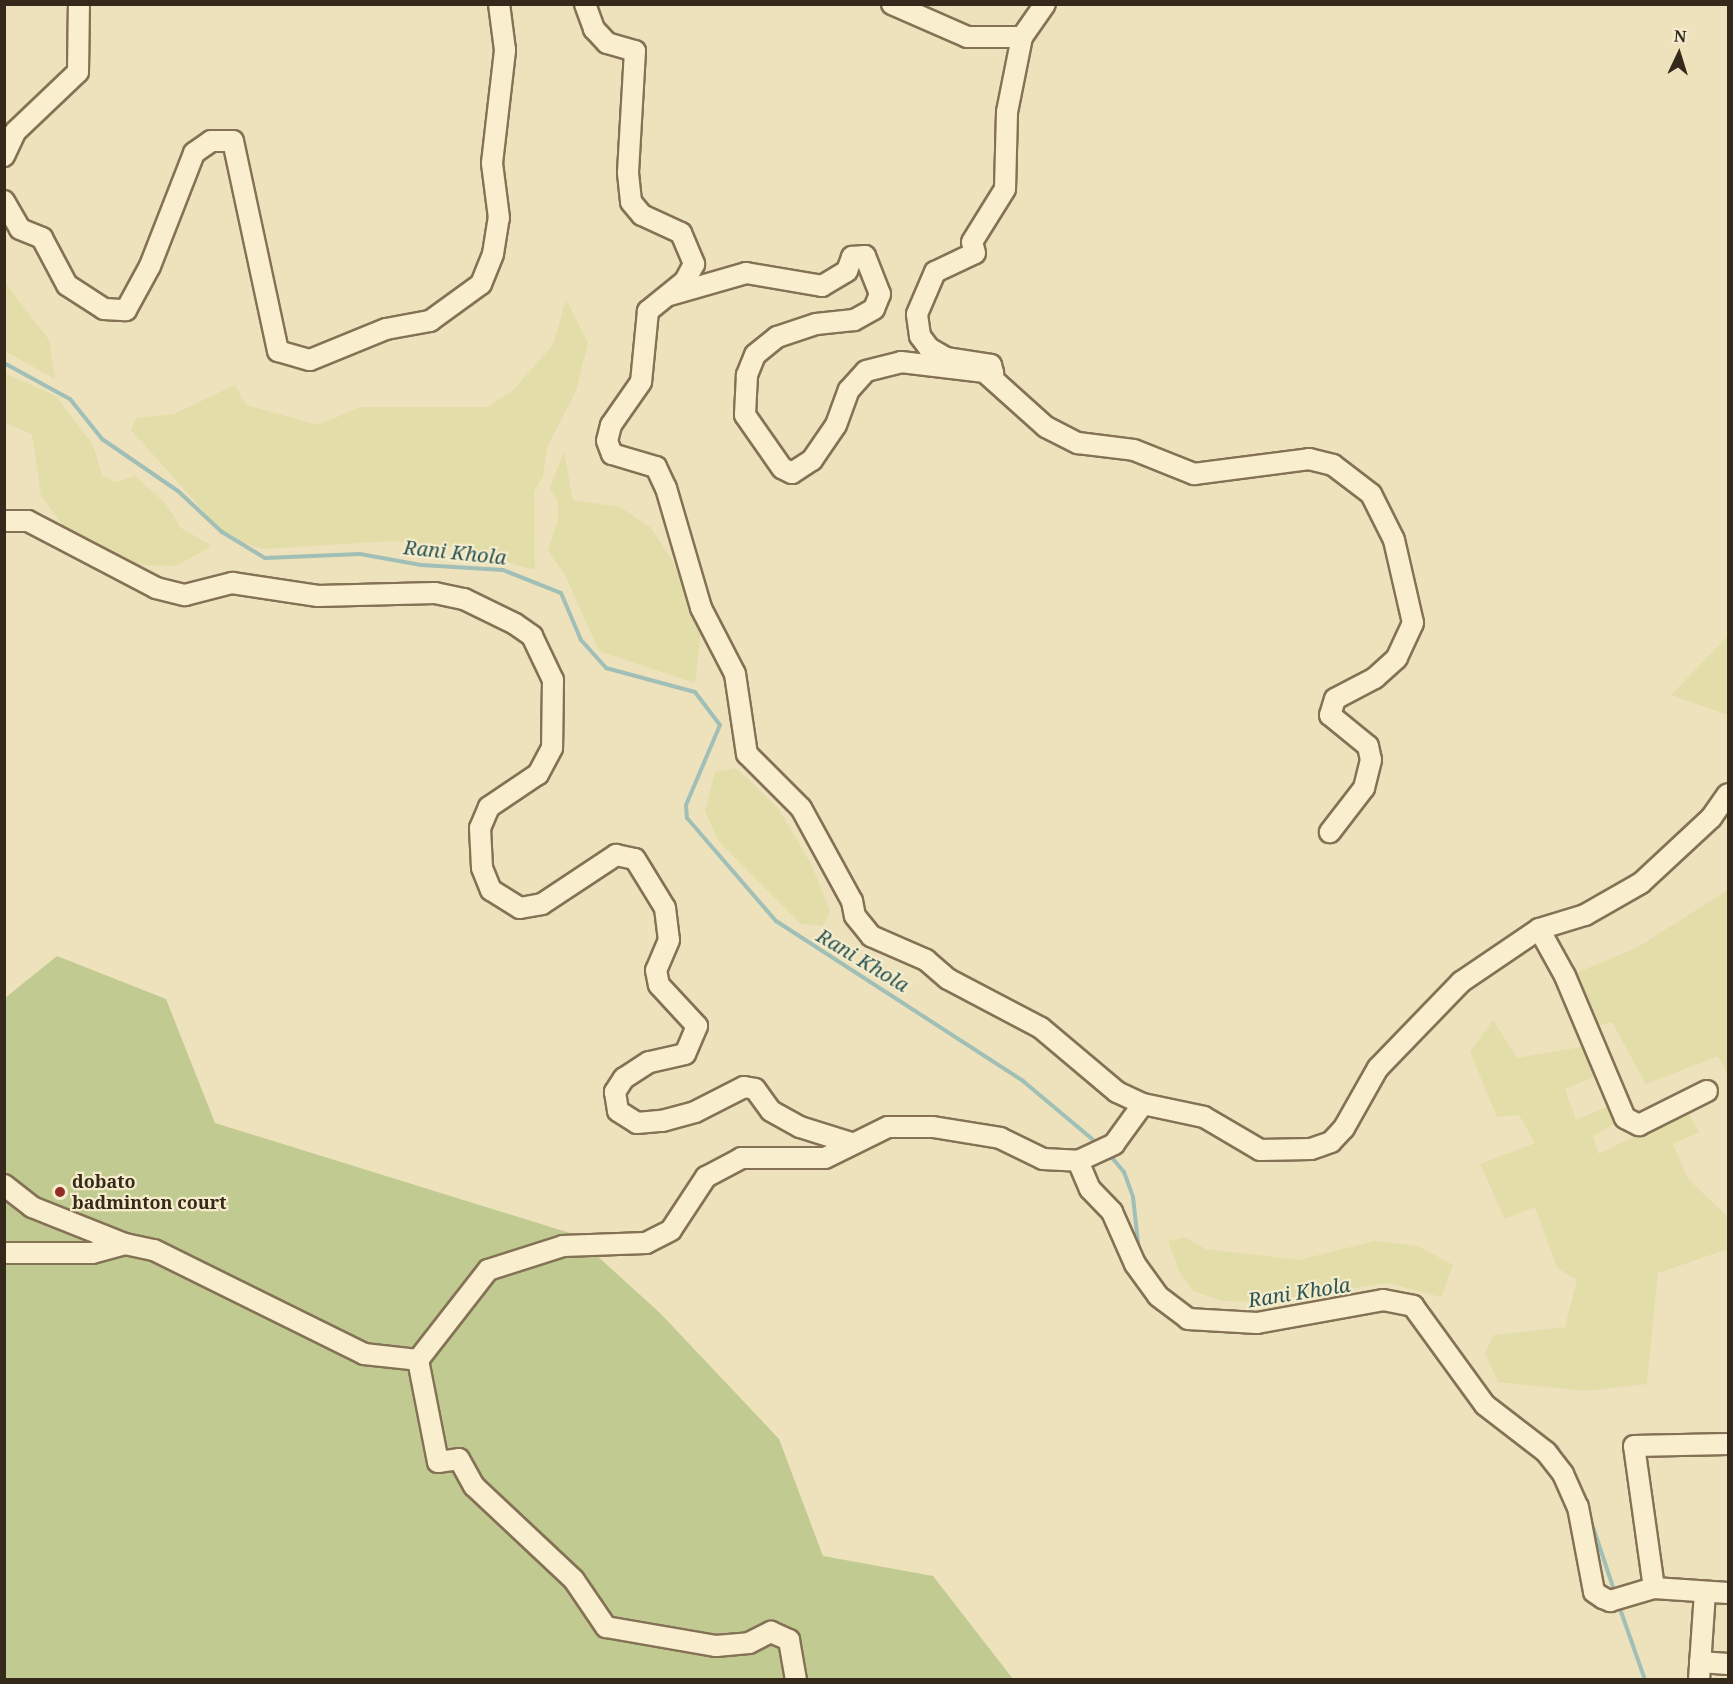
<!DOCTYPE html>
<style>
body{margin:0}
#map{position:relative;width:1733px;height:1684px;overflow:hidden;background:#ede2bc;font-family:"Noto Serif",serif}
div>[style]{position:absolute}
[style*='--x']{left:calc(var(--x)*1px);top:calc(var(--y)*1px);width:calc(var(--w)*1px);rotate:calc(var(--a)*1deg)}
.farmland>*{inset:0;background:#e3ddaa}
.green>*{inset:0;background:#c1cb91}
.stream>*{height:4px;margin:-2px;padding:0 2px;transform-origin:2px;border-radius:2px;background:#a0bfb7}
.roads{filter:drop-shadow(2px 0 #857256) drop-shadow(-2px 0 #857256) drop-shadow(0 2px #857256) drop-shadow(0 -2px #857256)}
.minor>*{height:20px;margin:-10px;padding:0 10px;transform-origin:10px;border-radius:10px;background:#f9efcf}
.dots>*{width:16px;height:16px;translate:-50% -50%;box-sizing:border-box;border:3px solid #f5eccc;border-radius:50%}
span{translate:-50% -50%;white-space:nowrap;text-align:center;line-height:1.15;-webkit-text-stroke:4.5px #f5eccc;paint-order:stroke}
.poi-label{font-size:18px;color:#34291b;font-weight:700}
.left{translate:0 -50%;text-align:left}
.water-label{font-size:20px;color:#2a5454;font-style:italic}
.frame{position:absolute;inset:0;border:6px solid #34291b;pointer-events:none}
.north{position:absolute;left:1649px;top:24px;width:60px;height:60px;-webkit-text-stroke:4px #f5eccc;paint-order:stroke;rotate:4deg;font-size:16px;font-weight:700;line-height:24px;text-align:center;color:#34291b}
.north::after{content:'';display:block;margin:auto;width:21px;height:27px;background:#34291b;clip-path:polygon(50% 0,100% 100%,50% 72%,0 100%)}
</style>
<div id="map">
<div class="farmland">
<div style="clip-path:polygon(4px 281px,49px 340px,55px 379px,5px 351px)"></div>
<div style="clip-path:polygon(566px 299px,588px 343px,576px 391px,547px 448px,543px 477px,534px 491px,535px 570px,445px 546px,393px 541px,263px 549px,228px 538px,131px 430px,136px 418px,174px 414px,235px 385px,246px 405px,318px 425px,361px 407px,488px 407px,512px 391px,553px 345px)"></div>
<div style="clip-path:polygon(4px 373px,56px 396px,93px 445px,102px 476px,116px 482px,135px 476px,166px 504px,181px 528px,212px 546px,176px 566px,135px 565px,72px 537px,41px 496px,32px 434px,5px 423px)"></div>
<div style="clip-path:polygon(564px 452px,573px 500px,620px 507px,650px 527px,674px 563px,701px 629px,695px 683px,599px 651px,565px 575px,548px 551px,558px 519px,558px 501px,549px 489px)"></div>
<div style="clip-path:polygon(1728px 636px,1728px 715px,1671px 695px)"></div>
<div style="clip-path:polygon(736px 768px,778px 808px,812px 866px,830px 911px,823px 926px,801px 924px,719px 842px,705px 811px,715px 772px)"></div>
<div style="clip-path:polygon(1728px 890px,1728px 1075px,1718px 1056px,1646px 1084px,1612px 1022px,1593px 1027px,1574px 974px,1638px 947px)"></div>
<div style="clip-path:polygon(1493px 1020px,1517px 1058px,1587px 1046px,1598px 1075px,1565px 1089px,1576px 1120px,1611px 1105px,1620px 1121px,1593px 1136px,1599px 1154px,1687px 1110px,1699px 1132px,1673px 1144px,1688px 1179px,1728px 1217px,1728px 1249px,1658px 1273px,1647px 1384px,1587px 1391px,1498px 1382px,1485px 1353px,1494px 1335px,1565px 1327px,1577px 1280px,1557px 1268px,1535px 1207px,1505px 1219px,1480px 1164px,1535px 1143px,1519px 1115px,1497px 1117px,1470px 1052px)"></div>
<div style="clip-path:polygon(1185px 1237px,1205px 1249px,1299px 1260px,1375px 1241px,1418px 1246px,1453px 1265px,1441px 1297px,1387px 1283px,1263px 1302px,1222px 1301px,1193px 1291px,1179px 1271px,1168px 1241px)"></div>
</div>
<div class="green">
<div style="clip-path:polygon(57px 956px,166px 999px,215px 1123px,573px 1234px,660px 1313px,779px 1439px,823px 1556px,933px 1576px,1013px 1679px,5px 1680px,5px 998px)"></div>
</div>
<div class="stream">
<div style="--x:4;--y:363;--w:75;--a:28.6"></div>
<div style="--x:70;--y:399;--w:51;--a:51.3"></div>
<div style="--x:102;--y:439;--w:92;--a:34.4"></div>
<div style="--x:178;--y:491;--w:60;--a:43"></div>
<div style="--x:222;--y:532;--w:50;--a:31.2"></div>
<div style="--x:265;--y:558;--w:95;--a:-2.4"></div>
<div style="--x:360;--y:554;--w:62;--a:10.2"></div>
<div style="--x:421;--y:565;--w:82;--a:3.5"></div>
<div style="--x:503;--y:570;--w:62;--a:21.6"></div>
<div style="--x:561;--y:593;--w:51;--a:66.9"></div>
<div style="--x:581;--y:640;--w:38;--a:48"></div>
<div style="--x:606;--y:668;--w:92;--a:15.1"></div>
<div style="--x:695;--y:692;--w:41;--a:52.9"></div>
<div style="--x:720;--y:725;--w:87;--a:113"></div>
<div style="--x:686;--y:805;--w:13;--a:86"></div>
<div style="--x:687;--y:818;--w:136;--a:49.2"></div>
<div style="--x:776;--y:921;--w:294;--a:32.9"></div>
<div style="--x:1023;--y:1081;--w:98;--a:40"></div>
<div style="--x:1108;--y:1153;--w:25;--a:50"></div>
<div style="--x:1124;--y:1172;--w:27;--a:70"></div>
<div style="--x:1133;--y:1197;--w:54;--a:83.7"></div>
<div style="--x:1530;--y:1428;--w:33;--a:35"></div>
<div style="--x:1557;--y:1447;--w:13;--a:63"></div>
<div style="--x:1588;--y:1512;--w:85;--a:71.6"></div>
<div style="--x:1619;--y:1606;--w:78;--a:70.6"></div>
</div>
<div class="roads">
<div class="minor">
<div style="--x:585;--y:4;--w:27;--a:70"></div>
<div style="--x:594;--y:29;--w:19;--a:47"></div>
<div style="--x:607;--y:43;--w:29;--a:16"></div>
<div style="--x:635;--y:51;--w:122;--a:93.3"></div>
<div style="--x:628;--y:173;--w:29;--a:84"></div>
<div style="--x:631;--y:202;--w:17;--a:50"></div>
<div style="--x:642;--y:215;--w:43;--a:24.8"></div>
<div style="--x:681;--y:233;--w:34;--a:67"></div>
<div style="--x:694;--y:264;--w:19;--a:118"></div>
<div style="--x:685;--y:281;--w:48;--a:141"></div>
<div style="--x:648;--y:311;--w:71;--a:95.6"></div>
<div style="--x:641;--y:382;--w:52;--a:124.9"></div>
<div style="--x:611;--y:425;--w:16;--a:104"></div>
<div style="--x:607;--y:441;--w:14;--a:69"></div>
<div style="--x:612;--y:454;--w:46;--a:16.5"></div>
<div style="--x:656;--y:467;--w:23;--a:65"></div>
<div style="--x:666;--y:488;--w:125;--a:73.7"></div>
<div style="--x:701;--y:608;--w:74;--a:62.7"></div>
<div style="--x:735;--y:674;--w:81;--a:81.5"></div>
<div style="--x:747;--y:754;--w:76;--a:45"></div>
<div style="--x:801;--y:808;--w:106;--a:61.3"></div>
<div style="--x:852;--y:901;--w:15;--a:79"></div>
<div style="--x:855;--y:916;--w:26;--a:51"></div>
<div style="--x:871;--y:936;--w:60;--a:23.6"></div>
<div style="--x:926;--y:960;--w:29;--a:41"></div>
<div style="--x:948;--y:979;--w:105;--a:27.8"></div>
<div style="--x:1041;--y:1028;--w:99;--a:40.1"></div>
<div style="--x:1117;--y:1092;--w:29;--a:25"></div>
<div style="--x:892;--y:4;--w:82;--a:23.7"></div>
<div style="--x:967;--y:37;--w:55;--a:0"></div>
<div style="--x:4;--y:156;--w:26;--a:-65"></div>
<div style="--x:15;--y:132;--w:87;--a:-43.6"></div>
<div style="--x:78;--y:72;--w:68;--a:-89.2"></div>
<div style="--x:4;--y:201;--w:32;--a:60"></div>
<div style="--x:20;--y:229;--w:24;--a:22"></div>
<div style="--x:42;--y:238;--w:53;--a:62"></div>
<div style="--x:67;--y:285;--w:44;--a:33"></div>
<div style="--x:104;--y:309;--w:22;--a:3"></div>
<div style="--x:126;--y:310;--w:50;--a:-61.4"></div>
<div style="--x:150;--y:266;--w:121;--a:-68.7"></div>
<div style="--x:194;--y:153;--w:21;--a:-35"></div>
<div style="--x:211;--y:141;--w:22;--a:0"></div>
<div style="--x:233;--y:141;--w:215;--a:77.9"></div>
<div style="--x:278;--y:351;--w:33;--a:16"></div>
<div style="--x:310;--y:360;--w:82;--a:-22.2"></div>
<div style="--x:386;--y:329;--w:45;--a:-10.3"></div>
<div style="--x:430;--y:321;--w:63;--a:-36"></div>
<div style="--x:481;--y:284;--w:32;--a:-68"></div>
<div style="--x:493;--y:254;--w:36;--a:-81"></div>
<div style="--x:499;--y:218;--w:55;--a:-97.3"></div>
<div style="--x:492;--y:163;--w:114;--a:-83.4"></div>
<div style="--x:505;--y:50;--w:46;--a:-97.4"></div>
<div style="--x:670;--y:295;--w:79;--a:-16.1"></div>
<div style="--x:746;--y:273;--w:77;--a:9.7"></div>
<div style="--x:822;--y:286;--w:29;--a:-31"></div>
<div style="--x:847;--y:271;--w:15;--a:-70"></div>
<div style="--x:852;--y:257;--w:13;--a:-4"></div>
<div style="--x:865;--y:256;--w:41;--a:68.5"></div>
<div style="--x:880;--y:294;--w:16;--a:112"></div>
<div style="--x:874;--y:309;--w:23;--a:151"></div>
<div style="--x:854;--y:320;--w:38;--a:174"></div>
<div style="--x:816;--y:324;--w:41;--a:161.6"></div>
<div style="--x:777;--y:337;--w:28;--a:141"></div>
<div style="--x:755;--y:355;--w:22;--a:112"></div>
<div style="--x:747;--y:375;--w:40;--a:92.9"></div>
<div style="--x:745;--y:415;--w:65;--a:55.1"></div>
<div style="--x:782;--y:468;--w:11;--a:27"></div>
<div style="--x:792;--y:473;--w:24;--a:-33"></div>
<div style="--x:812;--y:460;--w:42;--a:-55.6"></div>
<div style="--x:836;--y:425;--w:37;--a:-70"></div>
<div style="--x:849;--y:390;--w:25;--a:-48"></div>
<div style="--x:866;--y:371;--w:36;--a:-14"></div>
<div style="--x:901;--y:362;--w:93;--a:6.8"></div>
<div style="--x:993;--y:373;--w:8;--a:-104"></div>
<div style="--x:991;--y:365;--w:46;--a:-171.2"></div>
<div style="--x:946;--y:358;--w:20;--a:-150"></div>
<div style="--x:929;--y:348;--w:15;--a:-127"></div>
<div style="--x:920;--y:336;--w:22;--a:-98"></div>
<div style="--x:917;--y:314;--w:46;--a:-66.8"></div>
<div style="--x:935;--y:272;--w:44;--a:-25.4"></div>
<div style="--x:975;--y:253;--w:11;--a:-105"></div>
<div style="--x:972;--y:242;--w:62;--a:-58.1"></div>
<div style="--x:1005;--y:189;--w:77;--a:-88.5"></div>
<div style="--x:1007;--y:112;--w:76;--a:-78.7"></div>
<div style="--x:1022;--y:37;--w:40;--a:-55.1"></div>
<div style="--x:988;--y:375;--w:78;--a:41.9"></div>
<div style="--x:1046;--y:427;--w:36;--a:27"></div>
<div style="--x:1078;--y:443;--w:56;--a:7.1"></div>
<div style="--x:1134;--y:450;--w:65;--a:21.8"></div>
<div style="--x:1194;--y:474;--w:116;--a:-7.4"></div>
<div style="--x:1309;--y:459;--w:25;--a:14"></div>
<div style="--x:1333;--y:465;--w:48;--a:37.3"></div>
<div style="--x:1371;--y:494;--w:51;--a:63.4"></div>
<div style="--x:1394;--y:540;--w:85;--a:77.1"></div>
<div style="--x:1413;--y:623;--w:38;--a:115"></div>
<div style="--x:1397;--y:658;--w:30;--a:138"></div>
<div style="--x:1375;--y:678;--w:45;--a:152.3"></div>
<div style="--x:1335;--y:699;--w:17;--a:107"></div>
<div style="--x:1330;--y:715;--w:49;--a:39.2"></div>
<div style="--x:1368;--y:746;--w:14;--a:78"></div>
<div style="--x:1371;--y:760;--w:29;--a:104"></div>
<div style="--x:1364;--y:788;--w:56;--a:127.7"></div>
<div style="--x:4;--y:521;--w:24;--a:0"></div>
<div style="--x:28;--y:521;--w:144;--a:27.6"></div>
<div style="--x:156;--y:588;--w:30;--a:14"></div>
<div style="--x:185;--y:595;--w:49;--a:-14.3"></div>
<div style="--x:232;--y:583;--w:87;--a:8.6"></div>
<div style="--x:318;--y:596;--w:117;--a:-1.5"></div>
<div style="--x:435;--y:593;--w:30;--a:12"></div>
<div style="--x:464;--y:599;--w:57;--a:26.1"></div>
<div style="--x:515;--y:624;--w:21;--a:35"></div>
<div style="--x:532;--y:636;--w:49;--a:64.5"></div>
<div style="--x:553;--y:680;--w:68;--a:90.8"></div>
<div style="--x:552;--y:748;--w:30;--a:118"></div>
<div style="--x:538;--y:774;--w:59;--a:146"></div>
<div style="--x:489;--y:807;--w:23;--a:113"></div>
<div style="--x:480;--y:828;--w:40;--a:87.1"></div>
<div style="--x:482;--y:868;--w:24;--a:68"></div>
<div style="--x:491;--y:890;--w:34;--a:32"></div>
<div style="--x:520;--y:908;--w:22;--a:-10"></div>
<div style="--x:542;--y:904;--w:89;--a:-33.5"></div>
<div style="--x:616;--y:855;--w:19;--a:12"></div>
<div style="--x:635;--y:859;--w:57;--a:58.5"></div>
<div style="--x:665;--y:908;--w:32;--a:83"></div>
<div style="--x:669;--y:940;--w:33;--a:113"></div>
<div style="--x:656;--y:970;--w:15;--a:79"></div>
<div style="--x:659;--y:985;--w:56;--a:47.2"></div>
<div style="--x:697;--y:1026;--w:30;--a:113"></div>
<div style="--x:685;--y:1054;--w:37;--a:167"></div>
<div style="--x:649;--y:1062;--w:30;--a:147"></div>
<div style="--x:624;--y:1078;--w:17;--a:123"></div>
<div style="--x:615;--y:1092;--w:19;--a:81"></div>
<div style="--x:618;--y:1111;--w:22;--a:32"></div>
<div style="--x:637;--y:1123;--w:25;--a:-5"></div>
<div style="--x:662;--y:1121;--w:34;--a:-15"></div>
<div style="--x:695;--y:1112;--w:55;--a:-27"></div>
<div style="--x:744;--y:1087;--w:11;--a:10"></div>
<div style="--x:755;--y:1089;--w:27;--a:54"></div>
<div style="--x:771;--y:1111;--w:33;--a:29"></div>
<div style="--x:800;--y:1127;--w:53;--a:17.4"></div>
<div style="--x:1539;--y:929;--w:54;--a:61"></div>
<div style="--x:1565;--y:976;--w:154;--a:67.1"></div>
<div style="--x:1625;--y:1118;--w:16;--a:27"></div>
<div style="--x:1639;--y:1125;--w:76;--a:-26.6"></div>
<div style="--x:1078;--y:1161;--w:30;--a:67"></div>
<div style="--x:1090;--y:1189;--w:32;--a:46"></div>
<div style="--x:1112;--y:1212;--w:57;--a:66.1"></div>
<div style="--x:1135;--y:1264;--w:39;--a:54"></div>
<div style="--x:1158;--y:1296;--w:38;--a:37"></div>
<div style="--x:1188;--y:1319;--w:69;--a:3.3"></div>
<div style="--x:1257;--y:1323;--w:128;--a:-10.3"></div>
<div style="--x:1383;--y:1300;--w:31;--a:11"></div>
<div style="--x:1413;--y:1306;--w:122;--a:54"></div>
<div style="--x:1485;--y:1405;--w:77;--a:37.6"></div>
<div style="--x:1546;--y:1452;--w:28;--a:52"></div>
<div style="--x:1563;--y:1474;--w:36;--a:66"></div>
<div style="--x:1578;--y:1507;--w:86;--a:79.3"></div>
<div style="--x:1594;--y:1592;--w:11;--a:34"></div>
<div style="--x:1603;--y:1598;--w:8;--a:23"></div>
<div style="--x:1610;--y:1601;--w:46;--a:-16.5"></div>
<div style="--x:1654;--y:1588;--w:74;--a:3.9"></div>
<div style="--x:4;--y:1185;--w:36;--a:38"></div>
<div style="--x:32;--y:1207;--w:100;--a:21.7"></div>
<div style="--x:4;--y:1253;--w:88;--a:0"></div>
<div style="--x:92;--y:1253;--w:34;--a:-15"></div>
<div style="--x:125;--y:1244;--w:30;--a:12"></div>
<div style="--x:154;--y:1250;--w:234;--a:26.3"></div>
<div style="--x:364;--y:1354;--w:54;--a:6.3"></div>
<div style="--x:418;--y:1360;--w:114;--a:-52.1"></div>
<div style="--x:488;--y:1270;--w:79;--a:-17.7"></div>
<div style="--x:563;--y:1246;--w:83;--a:-2.1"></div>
<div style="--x:646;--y:1243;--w:28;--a:-27"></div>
<div style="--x:671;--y:1230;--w:64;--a:-56.6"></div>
<div style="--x:706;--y:1177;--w:40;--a:-28"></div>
<div style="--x:741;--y:1158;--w:84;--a:0"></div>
<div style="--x:825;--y:1158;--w:70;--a:-26.2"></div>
<div style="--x:888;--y:1127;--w:45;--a:0"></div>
<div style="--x:933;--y:1127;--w:68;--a:9.3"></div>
<div style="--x:1000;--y:1138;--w:48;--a:26"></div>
<div style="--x:1043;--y:1159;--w:35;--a:3"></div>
<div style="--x:1078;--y:1161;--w:40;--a:-25"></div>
<div style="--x:1114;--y:1144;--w:49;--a:-54.1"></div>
<div style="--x:1143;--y:1104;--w:62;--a:12"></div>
<div style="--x:1204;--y:1117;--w:65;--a:30.5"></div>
<div style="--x:1260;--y:1150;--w:51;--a:-1.1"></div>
<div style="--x:1311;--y:1149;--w:21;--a:-19"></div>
<div style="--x:1331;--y:1142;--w:19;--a:-47"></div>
<div style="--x:1344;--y:1128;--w:69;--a:-60.5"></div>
<div style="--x:1378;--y:1068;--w:120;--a:-46"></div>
<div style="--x:1461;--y:982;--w:94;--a:-34.2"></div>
<div style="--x:1539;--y:929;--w:48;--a:-16.9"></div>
<div style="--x:1585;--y:915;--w:64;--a:-29.7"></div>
<div style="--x:1641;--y:883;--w:96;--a:-42.9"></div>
<div style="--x:1711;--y:818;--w:29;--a:-55"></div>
<div style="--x:418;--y:1360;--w:104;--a:78.9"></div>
<div style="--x:438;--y:1462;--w:21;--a:-8"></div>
<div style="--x:459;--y:1459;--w:31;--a:61"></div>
<div style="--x:474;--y:1486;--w:137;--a:43.2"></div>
<div style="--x:574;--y:1580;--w:57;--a:55.8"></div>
<div style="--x:606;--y:1627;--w:112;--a:9.8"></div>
<div style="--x:716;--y:1646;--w:33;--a:-5"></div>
<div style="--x:749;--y:1643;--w:25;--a:-27"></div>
<div style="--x:771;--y:1632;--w:20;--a:24"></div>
<div style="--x:789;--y:1640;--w:41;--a:80.1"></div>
<div style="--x:1654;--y:1588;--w:143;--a:-98"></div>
<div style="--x:1634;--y:1446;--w:94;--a:-1.2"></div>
<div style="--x:1700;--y:1662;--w:28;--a:4"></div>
<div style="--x:1699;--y:1680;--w:88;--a:-86.1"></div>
</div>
</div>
<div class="dots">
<div style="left:60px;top:1192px;background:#942c26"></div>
</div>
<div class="poi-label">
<span class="left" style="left:72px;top:1192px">dobato<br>badminton court</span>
</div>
<div class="water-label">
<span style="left:455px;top:552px;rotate:6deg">Rani Khola</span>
<span style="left:863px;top:960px;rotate:31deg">Rani Khola</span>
<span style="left:1299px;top:1292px;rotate:-9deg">Rani Khola</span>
</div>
<div class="frame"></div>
<div class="north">N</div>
</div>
